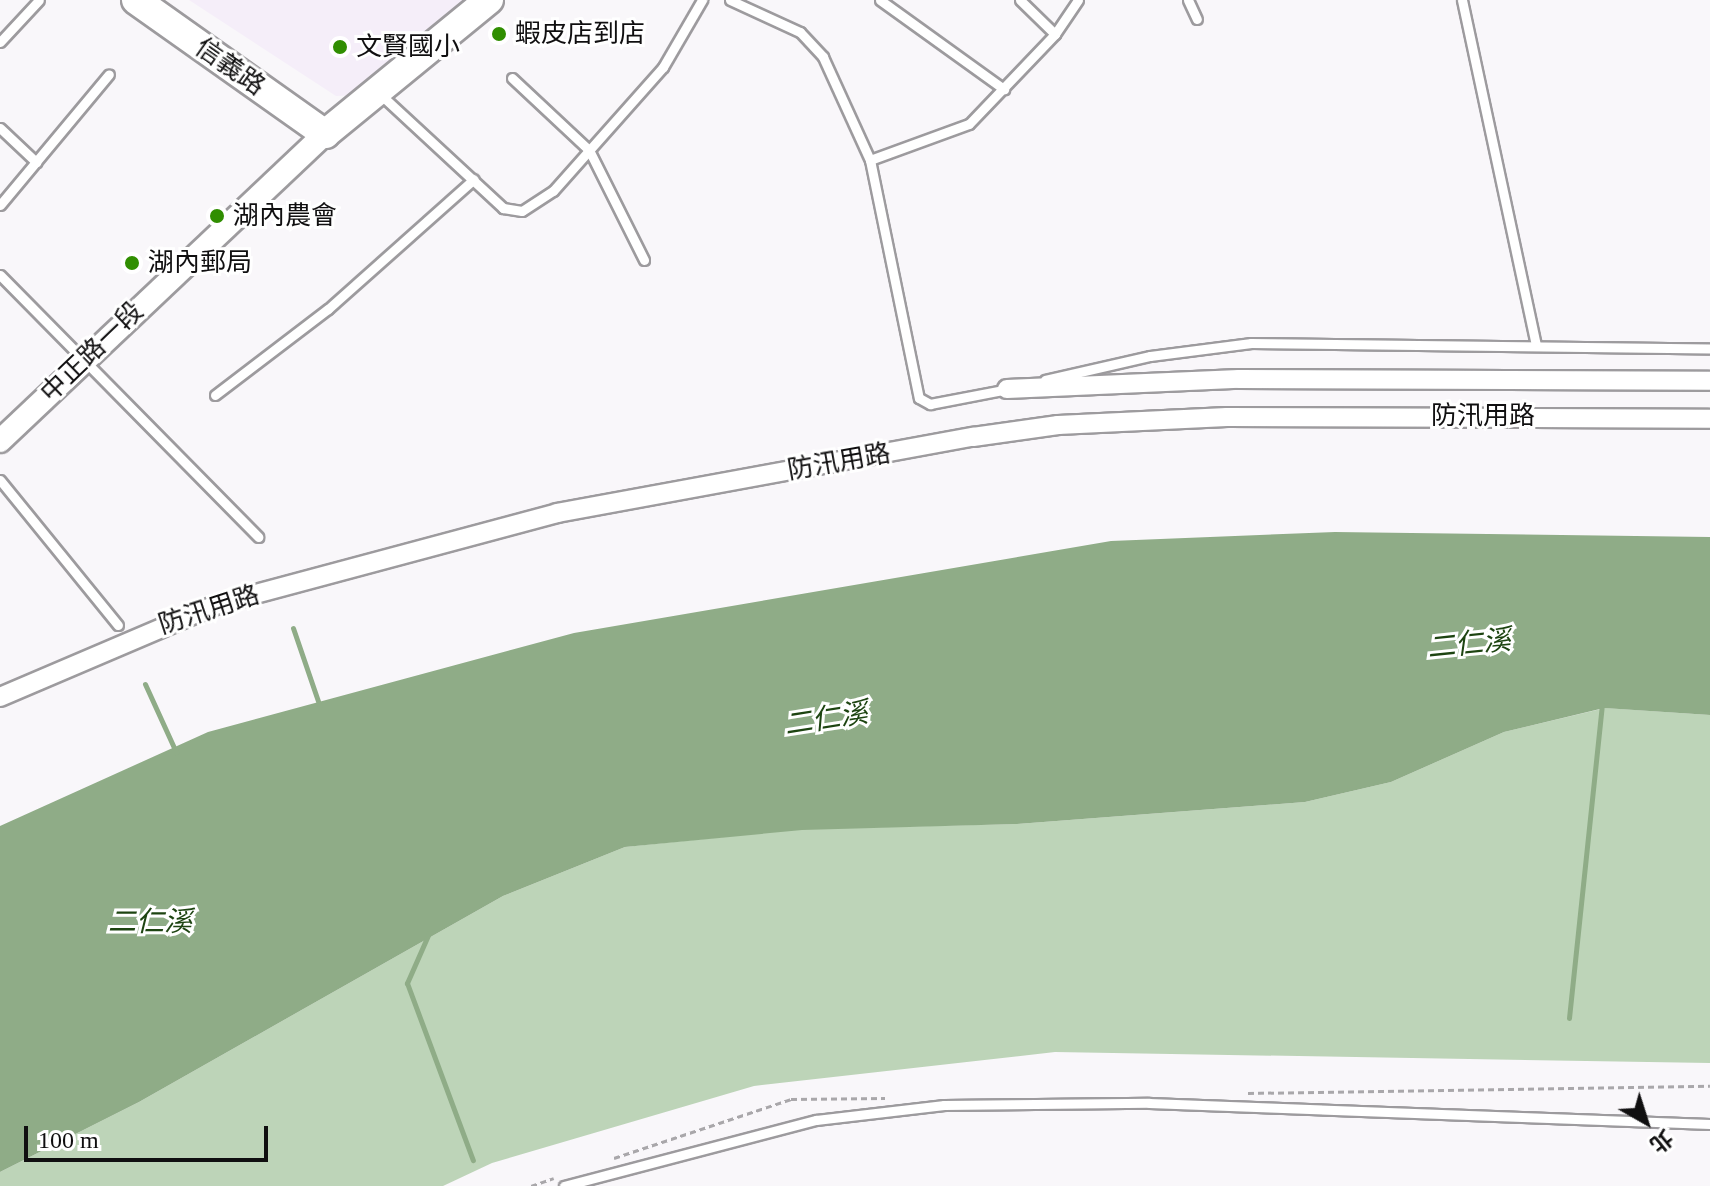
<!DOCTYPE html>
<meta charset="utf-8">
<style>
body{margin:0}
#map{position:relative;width:1710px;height:1186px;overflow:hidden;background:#f9f7fa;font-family:"Times New Roman","Noto Sans TC",serif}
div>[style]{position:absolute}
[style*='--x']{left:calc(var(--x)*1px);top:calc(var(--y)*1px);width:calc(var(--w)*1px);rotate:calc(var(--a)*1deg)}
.built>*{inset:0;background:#f5eef9}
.green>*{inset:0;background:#bdd4b8}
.water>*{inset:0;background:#8fac87}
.stream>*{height:5px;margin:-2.5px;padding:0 2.5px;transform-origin:2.5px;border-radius:2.5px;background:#8fac87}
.path>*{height:3px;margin-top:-1.5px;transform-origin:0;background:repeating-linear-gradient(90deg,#a9a7aa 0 6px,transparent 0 10px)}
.roads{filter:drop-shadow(2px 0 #9d9b9e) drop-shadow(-2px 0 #9d9b9e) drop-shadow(0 2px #9d9b9e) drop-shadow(0 -2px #9d9b9e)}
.service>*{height:9px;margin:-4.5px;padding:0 4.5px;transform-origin:4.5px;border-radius:4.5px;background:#fff}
.minor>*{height:18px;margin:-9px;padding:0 9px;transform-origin:9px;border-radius:9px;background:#fff}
.tertiary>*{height:22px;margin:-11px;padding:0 11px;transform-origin:11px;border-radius:11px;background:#fff}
.primary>*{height:28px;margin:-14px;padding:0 14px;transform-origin:14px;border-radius:14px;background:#fff}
.dots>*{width:22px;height:22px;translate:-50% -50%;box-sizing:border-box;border:4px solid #fff;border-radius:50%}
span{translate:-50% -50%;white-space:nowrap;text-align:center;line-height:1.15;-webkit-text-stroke:6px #fff;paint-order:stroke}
.poi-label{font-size:26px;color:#100f10}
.left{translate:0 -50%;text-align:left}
.street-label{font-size:26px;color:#100f10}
.water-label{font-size:28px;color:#1d4411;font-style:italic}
.north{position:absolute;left:1606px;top:1082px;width:80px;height:80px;-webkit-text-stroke:6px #fff;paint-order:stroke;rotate:141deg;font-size:22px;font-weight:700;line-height:32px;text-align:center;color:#100f10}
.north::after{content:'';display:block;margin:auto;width:28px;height:36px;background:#100f10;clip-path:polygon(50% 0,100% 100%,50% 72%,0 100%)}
.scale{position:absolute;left:24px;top:1126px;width:244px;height:36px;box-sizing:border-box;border:4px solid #100f10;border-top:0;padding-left:10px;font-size:24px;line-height:28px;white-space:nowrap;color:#100f10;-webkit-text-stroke:6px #fff;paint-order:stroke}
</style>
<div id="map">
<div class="built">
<div style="clip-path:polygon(189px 0,477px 0,362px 95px,336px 96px)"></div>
</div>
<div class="green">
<div style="clip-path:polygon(1605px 708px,1710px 715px,1710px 1063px,1055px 1052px,754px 1086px,492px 1163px,443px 1186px,0 1186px,0 1172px,139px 1102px,503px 896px,625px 847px,802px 829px,1017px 824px,1305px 802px,1391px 782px,1504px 732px)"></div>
</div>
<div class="water">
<div style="clip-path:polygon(1335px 532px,1710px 537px,1710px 715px,1604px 708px,1504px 732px,1391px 782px,1305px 802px,1017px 824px,802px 830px,625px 847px,503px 896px,139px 1102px,0 1172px,0 826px,208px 732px,574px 633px,1111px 541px)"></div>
</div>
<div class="stream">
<div style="--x:293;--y:628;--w:83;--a:71.1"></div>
<div style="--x:145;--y:684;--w:75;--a:65.5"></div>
<div style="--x:429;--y:933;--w:55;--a:113.7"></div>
<div style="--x:407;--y:983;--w:189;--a:69.6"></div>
<div style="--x:1569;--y:1018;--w:315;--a:-84"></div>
</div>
<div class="path">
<div style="--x:1248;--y:1093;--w:462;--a:-0.9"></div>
<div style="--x:614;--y:1158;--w:187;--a:-18.4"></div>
<div style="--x:791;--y:1099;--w:94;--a:-0.6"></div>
<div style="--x:531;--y:1186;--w:24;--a:-19"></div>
</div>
<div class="roads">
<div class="service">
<div style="--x:730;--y:0;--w:77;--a:24.6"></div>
<div style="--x:800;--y:32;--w:34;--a:47"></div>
<div style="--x:823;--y:57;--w:113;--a:65.5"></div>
<div style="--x:870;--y:160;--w:243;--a:78.4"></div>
<div style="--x:919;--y:398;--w:13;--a:29"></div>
<div style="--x:930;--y:404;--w:79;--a:-10.9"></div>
<div style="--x:880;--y:0;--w:153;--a:35.7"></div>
<div style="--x:1020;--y:0;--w:49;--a:44.2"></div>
<div style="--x:1188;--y:0;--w:21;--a:65"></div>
<div style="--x:1462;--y:0;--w:352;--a:77.9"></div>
<div style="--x:0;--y:42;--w:57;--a:-47.1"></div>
<div style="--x:512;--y:78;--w:105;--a:43.1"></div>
<div style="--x:589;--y:150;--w:123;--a:63.4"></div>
<div style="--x:380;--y:94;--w:168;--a:42.8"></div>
<div style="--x:503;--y:208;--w:19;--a:9"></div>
<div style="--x:522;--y:211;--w:37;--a:-33"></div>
<div style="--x:553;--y:191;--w:166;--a:-48.4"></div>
<div style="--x:663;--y:67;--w:78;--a:-59.8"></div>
<div style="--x:0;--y:128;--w:50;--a:43.4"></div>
<div style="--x:870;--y:160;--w:105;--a:-20"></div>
<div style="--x:969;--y:124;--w:124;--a:-46.3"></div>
<div style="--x:1055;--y:34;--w:41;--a:-55.9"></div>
<div style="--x:0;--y:205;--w:170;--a:-50.2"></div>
<div style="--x:0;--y:275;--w:368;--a:45.4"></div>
<div style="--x:1045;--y:380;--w:108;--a:-12.9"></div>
<div style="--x:1150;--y:356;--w:102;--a:-7.3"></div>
<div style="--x:1251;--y:343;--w:459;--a:0.7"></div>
<div style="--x:215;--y:395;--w:142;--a:-37.3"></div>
<div style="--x:328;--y:309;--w:195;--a:-41.7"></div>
<div style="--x:0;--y:480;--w:187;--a:50.9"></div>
<div style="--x:564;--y:1186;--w:260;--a:-14.7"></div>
<div style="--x:816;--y:1120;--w:129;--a:-6.7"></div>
<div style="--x:944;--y:1105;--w:205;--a:-0.6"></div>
<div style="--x:1149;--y:1103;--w:561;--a:2.14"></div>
</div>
<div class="minor">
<div style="--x:1007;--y:389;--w:232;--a:-2.5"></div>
<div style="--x:1239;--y:379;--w:471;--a:0.2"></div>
<div style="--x:0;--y:697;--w:237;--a:-23.1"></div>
<div style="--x:218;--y:604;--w:351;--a:-15"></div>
<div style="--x:557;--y:513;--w:423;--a:-10.4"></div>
<div style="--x:973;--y:437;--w:86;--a:-8"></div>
<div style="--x:1058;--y:425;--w:169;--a:-2.7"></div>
<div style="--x:1227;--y:417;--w:483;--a:0.2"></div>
</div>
<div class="tertiary">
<div style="--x:0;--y:441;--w:447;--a:-43.4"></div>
</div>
<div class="primary">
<div style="--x:136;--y:0;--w:232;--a:35.3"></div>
<div style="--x:325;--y:134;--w:212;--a:-39.3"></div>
</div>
</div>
<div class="dots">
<div style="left:499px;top:34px;background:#308e01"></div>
<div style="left:340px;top:47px;background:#308e01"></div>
<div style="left:217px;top:216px;background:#308e01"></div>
<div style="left:132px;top:263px;background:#308e01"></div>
</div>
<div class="poi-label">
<span class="left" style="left:515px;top:34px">蝦皮店到店</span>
<span class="left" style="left:356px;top:47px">文賢國小</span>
<span class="left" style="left:233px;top:216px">湖內農會</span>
<span class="left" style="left:148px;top:263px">湖內郵局</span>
</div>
<div class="street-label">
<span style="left:230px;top:67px;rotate:35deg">信義路</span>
<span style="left:92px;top:352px;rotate:-44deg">中正路一段</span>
<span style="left:1483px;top:416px">防汛用路</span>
<span style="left:839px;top:462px;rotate:-10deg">防汛用路</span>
<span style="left:209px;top:610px;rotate:-18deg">防汛用路</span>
</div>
<div class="water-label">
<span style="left:1469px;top:644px;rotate:-6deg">二仁溪</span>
<span style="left:826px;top:719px;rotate:-9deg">二仁溪</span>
<span style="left:150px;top:922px">二仁溪</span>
</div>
<div class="north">北</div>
<div class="scale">100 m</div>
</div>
